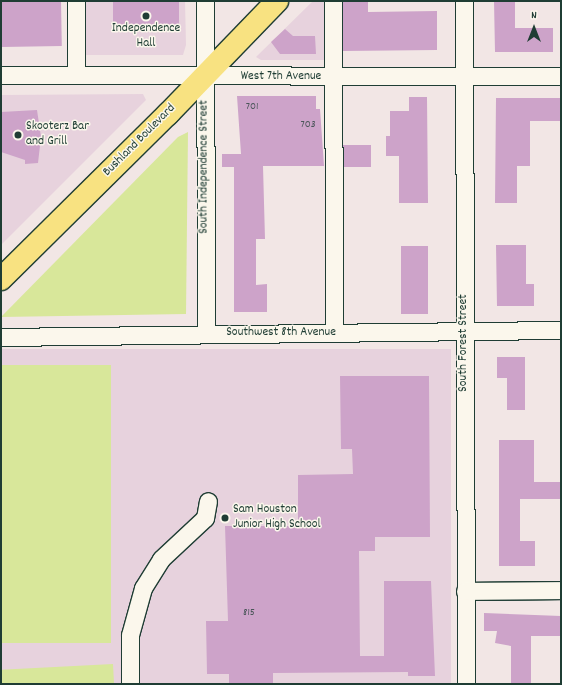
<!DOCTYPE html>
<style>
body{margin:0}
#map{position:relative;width:562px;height:685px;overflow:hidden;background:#f2e6e5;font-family:Dekko,sans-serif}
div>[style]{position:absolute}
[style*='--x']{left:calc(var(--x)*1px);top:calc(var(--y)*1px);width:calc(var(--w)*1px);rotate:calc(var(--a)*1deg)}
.built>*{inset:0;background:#e7d2dd;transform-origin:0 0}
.green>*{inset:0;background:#d8e79a;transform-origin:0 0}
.building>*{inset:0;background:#cda3c9;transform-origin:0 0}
.roads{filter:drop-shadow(1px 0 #1f3d34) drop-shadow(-1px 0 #1f3d34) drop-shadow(0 1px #1f3d34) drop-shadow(0 -1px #1f3d34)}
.minor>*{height:17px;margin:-8.5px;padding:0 8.5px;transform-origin:8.5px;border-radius:8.5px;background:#fbf7ec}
.major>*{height:22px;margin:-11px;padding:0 11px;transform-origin:11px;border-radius:11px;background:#f8e281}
.dots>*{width:11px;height:11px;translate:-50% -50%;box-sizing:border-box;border:2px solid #fbf7ec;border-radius:50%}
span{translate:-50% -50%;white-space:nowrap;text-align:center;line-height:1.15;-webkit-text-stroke:3px #fbf7ec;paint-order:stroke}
.number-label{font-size:11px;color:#4a5659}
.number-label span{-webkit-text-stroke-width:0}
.poi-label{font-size:13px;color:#1f3d34}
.left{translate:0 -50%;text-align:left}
.street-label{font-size:13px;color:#1f3d34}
.frame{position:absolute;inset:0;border:2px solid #1f3d34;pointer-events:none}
.north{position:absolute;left:514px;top:8px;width:40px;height:40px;-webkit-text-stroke:3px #fbf7ec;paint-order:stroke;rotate:0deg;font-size:11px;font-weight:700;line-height:16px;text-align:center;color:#1f3d34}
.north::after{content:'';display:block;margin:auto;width:14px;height:18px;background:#1f3d34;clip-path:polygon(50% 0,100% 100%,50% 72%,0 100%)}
</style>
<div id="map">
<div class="built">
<div style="clip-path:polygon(82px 1px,185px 1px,186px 45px,183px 55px,82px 55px)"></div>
<div style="clip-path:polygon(313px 1px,326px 1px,326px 60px,261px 60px,256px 57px)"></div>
<div style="clip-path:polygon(143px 94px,146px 100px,1px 245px,1px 95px)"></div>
<div style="left:451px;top:349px;width:335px;height:450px;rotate:90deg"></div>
</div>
<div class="green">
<div style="clip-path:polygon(188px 132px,186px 314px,1px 317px,178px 137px)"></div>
<div style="left:111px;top:365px;width:278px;height:110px;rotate:90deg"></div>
<div style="left:113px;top:664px;width:20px;height:112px;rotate:87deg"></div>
</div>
<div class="building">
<div style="left:61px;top:1px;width:45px;height:60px;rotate:89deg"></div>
<div style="left:113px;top:1px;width:66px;height:30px"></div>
<div style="clip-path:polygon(343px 1px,368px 1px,368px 12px,437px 11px,437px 50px,343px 51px)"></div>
<div style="clip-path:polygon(494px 1px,515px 1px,515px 28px,553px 28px,553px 52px,495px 52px)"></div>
<div style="clip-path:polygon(285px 29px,293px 36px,315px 36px,316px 54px,280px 54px,271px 42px)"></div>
<div style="clip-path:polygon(237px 96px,316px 96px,316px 109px,320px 109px,324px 166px,263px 166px,265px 239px,256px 239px,256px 285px,267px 284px,267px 312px,234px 312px,234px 167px,222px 167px,222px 154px,241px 154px)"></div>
<div style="clip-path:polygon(409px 97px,427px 97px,428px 203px,399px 203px,399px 156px,386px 156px,386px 136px,390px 136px,390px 111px,409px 111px)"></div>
<div style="clip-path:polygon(496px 98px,561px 98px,561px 121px,530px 121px,530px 166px,517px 166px,517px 203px,495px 203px)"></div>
<div style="clip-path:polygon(37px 110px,41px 137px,38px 163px,25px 164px,25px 160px,1px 152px,1px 112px)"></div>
<div style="left:343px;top:145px;width:28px;height:22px"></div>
<div style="clip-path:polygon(496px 245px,526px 245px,526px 284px,534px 284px,534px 306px,497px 306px)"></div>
<div style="left:401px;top:246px;width:27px;height:68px"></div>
<div style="clip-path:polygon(497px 357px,525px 357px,525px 410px,507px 410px,507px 378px,497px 378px)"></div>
<div style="clip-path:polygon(340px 376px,429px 376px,430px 537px,375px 537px,375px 551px,359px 551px,360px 656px,384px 656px,384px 581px,431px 581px,435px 676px,408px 676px,408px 672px,273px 673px,273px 684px,229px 684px,229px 674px,207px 674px,206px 621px,228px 621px,225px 526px,298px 526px,298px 475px,353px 474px,352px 449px,341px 449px)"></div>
<div style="clip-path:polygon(499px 440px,534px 440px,534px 482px,561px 482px,561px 499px,520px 499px,520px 541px,535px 541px,535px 566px,499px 566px)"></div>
<div style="clip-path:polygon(484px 613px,561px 616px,561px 636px,531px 636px,531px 683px,511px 683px,511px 646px,495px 643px,497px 631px,484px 631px)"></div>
</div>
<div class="roads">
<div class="minor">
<div style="--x:76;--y:1;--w:74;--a:90"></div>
<div style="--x:205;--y:1;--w:332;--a:89.8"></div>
<div style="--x:333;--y:1;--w:331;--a:89.8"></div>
<div style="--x:464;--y:1;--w:683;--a:89.83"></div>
<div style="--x:1;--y:75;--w:560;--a:0.1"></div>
<div style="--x:1;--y:337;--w:560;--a:-0.72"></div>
<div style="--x:465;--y:591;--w:96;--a:-0.6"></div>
<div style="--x:130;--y:684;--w:49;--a:-90"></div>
<div style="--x:130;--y:635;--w:49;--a:-74.5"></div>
<div style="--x:143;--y:588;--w:34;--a:-58"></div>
<div style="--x:161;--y:559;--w:60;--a:-43"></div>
<div style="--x:205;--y:518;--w:17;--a:-80"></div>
</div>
<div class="major">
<div style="--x:1;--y:279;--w:235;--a:-44.7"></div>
<div style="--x:168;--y:114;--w:157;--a:-46"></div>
</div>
</div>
<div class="dots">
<div style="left:146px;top:16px;background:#1f3d34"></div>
<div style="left:18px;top:135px;background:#1f3d34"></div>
<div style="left:225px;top:518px;background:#1f3d34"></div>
</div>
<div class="number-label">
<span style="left:252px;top:107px">701</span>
<span style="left:308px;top:125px">703</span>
<span style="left:249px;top:613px">815</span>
</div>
<div class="poi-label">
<span style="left:146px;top:37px">Independence<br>Hall</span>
<span class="left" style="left:26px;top:135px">Skooterz Bar<br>and Grill</span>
<span class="left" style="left:233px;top:518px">Sam Houston<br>Junior High School</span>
</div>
<div class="street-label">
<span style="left:281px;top:77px">West 7th Avenue</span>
<span style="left:140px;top:141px;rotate:-45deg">Bushland Boulevard</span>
<span style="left:205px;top:167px;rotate:-90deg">South Independence Street</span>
<span style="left:281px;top:333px">Southwest 8th Avenue</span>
<span style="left:464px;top:343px;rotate:-90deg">South Forest Street</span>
</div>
<div class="frame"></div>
<div class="north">N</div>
</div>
